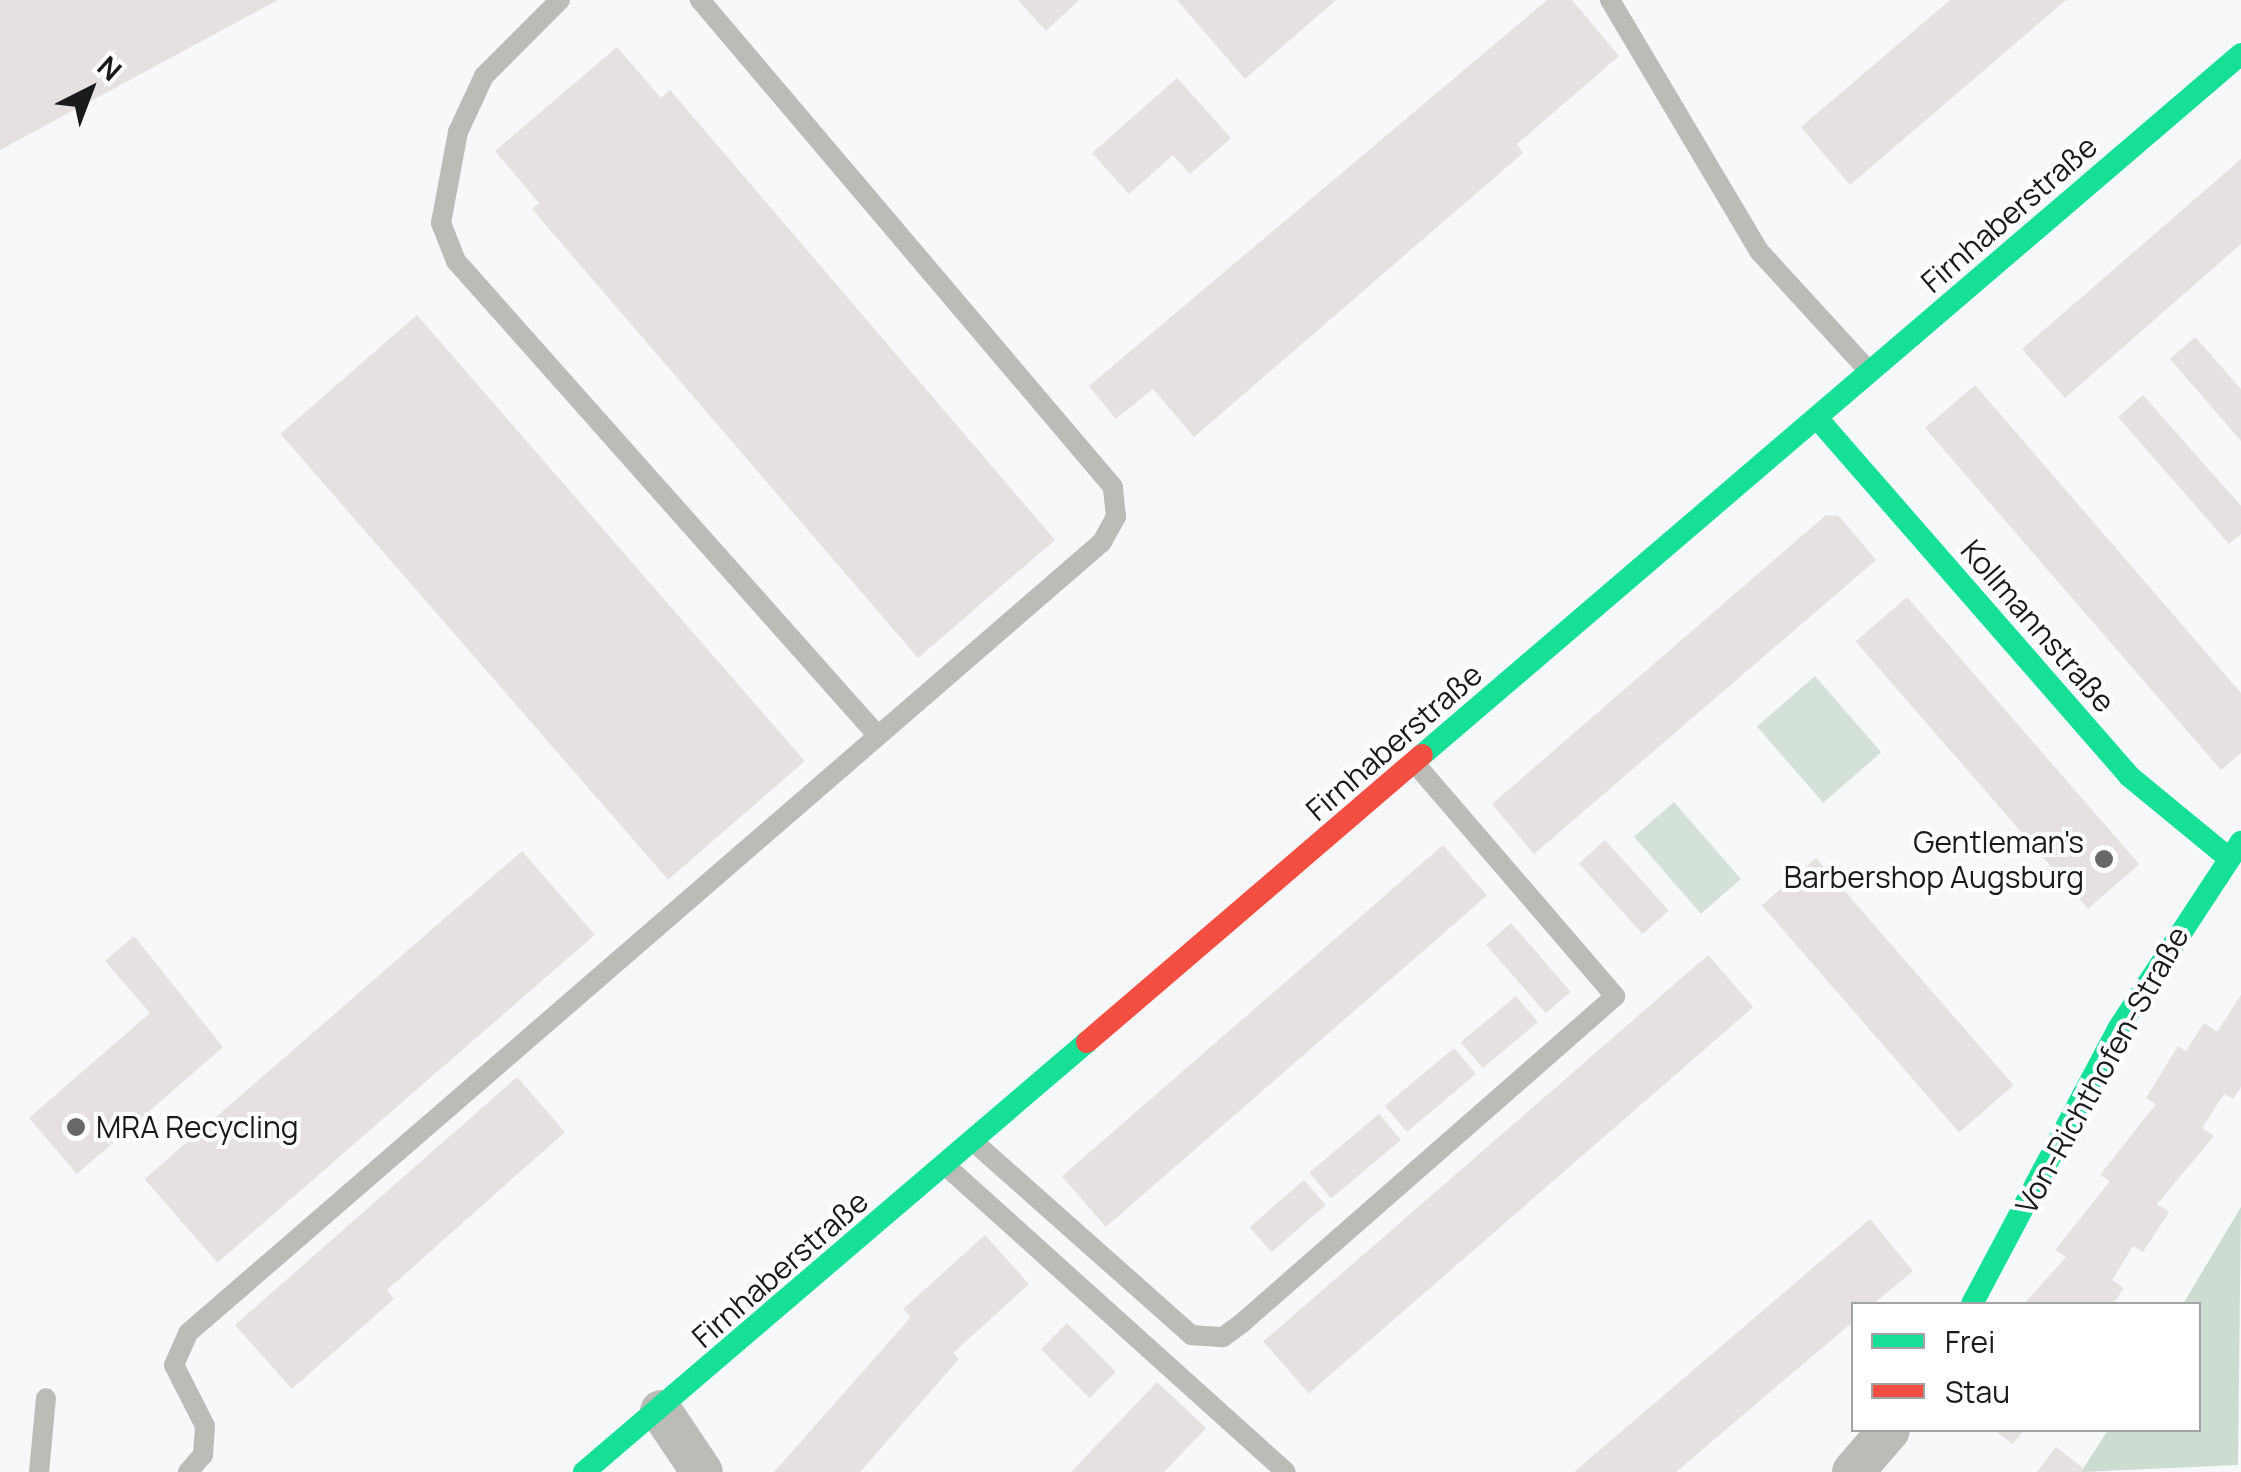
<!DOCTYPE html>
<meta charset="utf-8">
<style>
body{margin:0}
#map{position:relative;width:2241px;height:1472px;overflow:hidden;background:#f7f8f9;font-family:Manrope,sans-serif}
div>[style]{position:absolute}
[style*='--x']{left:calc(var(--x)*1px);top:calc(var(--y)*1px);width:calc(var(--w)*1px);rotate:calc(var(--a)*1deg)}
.green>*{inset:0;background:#d3e1d8;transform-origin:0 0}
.forest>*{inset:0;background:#ccdcd1}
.building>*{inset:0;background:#e6e0e0;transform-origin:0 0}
.lane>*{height:20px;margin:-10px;padding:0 10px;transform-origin:10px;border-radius:10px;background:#bbbcb8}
.street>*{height:42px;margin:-21px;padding:0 21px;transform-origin:21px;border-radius:21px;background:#bbbcb8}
.fast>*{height:22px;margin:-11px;padding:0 11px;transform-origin:11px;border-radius:11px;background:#16e098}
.jam>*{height:22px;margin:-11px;padding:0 11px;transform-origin:11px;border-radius:11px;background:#f24e42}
.dots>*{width:28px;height:28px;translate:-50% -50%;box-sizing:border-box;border:5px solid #fff;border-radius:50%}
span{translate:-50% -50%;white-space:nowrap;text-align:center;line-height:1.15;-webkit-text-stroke:8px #fff;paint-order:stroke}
.street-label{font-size:30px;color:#191a1b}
.poi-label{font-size:30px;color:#191a1b}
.right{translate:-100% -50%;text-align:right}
.left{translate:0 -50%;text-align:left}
.legend{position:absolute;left:1851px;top:1302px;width:350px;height:130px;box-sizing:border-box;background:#fff;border:2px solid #a3a3a4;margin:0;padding:12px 18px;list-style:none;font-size:30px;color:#191a1b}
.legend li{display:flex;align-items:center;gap:20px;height:50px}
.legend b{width:50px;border:2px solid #a3a3a4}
.north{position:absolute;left:40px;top:40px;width:100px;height:100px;-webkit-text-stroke:8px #fff;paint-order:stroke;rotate:42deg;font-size:28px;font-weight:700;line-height:40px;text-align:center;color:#191a1b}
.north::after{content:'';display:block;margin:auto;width:35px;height:45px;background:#191a1b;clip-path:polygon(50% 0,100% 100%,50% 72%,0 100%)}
</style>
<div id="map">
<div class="green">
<div style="left:1815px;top:676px;width:101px;height:77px;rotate:49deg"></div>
<div style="left:1674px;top:802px;width:102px;height:53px;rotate:49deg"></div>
</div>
<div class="forest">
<div style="clip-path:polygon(2241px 1207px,2238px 1465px,2081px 1472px,2108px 1430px,2198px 1430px,2198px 1304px,2183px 1304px)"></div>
</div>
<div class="building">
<div style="clip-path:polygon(0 0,278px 0,0 150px)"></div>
<div style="clip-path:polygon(1018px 0,1079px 0,1046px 31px)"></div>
<div style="clip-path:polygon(1177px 0,1336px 0,1245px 79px)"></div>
<div style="clip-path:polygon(1547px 0,1572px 0,1619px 56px,1517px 144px,1523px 153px,1194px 437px,1153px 389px,1116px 419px,1089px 386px)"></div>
<div style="clip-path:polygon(1950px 0,2066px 0,1850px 185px,1801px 127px)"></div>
<div style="clip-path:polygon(617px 47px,661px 98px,670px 90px,1055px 540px,918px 658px,532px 209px,539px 203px,495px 151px)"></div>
<div style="clip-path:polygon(1177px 78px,1231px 138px,1190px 174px,1173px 155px,1129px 194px,1092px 153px)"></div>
<div style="clip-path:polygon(2241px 159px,2241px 244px,2065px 398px,2022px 349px)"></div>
<div style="left:417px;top:315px;width:591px;height:181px;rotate:49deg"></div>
<div style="clip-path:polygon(2195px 337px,2241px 389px,2241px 441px,2170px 359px)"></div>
<div style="clip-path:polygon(1975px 385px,2241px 693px,2241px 753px,2221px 770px,1925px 428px)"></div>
<div style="clip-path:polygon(2143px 395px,2241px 506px,2241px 534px,2229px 544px,2118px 417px)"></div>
<div style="clip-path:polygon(1826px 515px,1839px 516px,1876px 560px,1534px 854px,1492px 804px)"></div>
<div style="left:1907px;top:597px;width:354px;height:68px;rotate:49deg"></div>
<div style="left:1605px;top:840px;width:95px;height:35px;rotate:48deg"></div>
<div style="left:1443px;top:845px;width:67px;height:505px;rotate:49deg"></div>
<div style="left:522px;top:851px;width:111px;height:500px;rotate:49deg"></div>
<div style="left:1816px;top:858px;width:301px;height:72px;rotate:49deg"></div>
<div style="left:1511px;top:923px;width:91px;height:33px;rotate:49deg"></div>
<div style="clip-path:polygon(134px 936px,223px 1047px,77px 1174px,29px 1118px,150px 1013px,105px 961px)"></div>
<div style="left:1708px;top:955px;width:69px;height:589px;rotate:49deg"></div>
<div style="clip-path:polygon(2241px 995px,2241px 1087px,2233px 1099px,2224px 1094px,2202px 1128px,2214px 1136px,2157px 1204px,2169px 1212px,2143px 1252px,2133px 1246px,2112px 1280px,2124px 1288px,2113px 1304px,2024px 1304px,2066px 1257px,2055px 1250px,2110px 1181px,2100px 1175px,2156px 1104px,2146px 1098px,2178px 1046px,2186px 1051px,2204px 1023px,2217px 1032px)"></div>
<div style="left:1516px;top:996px;width:34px;height:72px;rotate:50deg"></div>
<div style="left:1454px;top:1048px;width:34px;height:90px;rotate:50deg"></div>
<div style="clip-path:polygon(517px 1077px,565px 1132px,387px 1290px,394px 1299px,292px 1389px,235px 1325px)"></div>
<div style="left:1379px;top:1114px;width:34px;height:91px;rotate:50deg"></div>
<div style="left:1304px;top:1180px;width:33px;height:72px;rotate:49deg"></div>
<div style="clip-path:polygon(1870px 1219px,1913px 1271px,1873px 1304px,1854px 1304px,1854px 1321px,1763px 1398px,1676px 1472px,1574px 1472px)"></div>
<div style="clip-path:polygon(985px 1235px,1029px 1284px,953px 1353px,959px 1359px,860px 1472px,774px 1472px,911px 1317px,903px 1309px)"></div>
<div style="left:1067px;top:1323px;width:69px;height:37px;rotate:45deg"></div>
<div style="clip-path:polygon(1157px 1382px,1206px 1428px,1164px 1472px,1071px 1472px)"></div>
<div style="clip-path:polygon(1994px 1430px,2024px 1430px,2013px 1444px)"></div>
<div style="clip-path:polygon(2056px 1447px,2083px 1468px,2080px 1472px,2037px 1472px)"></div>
</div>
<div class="lane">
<div style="--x:560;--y:0;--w:107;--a:135"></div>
<div style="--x:484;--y:76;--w:62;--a:114.9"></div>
<div style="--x:458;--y:132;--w:93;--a:100.6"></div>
<div style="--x:441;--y:223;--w:41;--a:68.5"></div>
<div style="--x:456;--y:261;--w:635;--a:48.38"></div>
<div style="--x:1610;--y:0;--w:292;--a:59.3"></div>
<div style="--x:1759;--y:251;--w:163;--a:47.5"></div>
<div style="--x:975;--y:1143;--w:289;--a:41.6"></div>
<div style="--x:1191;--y:1335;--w:32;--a:4"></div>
<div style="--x:1223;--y:1337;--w:24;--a:-36"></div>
<div style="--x:1242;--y:1323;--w:496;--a:-41.2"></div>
<div style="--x:1615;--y:996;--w:305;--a:-130.7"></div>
<div style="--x:946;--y:1166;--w:457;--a:42"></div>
<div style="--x:39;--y:1472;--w:74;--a:-84.6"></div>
<div style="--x:188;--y:1472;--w:23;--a:-49"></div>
<div style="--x:203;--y:1455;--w:29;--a:-86"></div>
<div style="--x:205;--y:1426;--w:68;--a:-116.9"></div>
<div style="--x:174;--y:1365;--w:35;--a:-66"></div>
<div style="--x:188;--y:1333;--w:1209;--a:-40.87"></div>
<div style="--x:1102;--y:542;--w:29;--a:-61"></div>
<div style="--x:1116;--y:517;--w:30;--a:-96"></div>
<div style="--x:1113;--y:487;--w:639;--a:-130.3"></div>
</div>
<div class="street">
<div style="--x:661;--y:1411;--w:73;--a:56.1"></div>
<div style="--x:1853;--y:1472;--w:55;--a:-49.4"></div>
</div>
<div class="fast">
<div style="--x:1817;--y:418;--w:475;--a:48.9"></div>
<div style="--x:2129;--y:776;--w:129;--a:39.4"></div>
<div style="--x:1422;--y:755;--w:1078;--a:-40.56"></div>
<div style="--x:1972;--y:1304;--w:311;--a:-62"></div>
<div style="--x:2118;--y:1029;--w:224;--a:-56.7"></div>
<div style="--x:584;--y:1472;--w:662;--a:-40.53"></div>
</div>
<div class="jam">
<div style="--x:1087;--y:1042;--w:441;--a:-40.6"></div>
</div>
<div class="dots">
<div style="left:2104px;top:859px;background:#676869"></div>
<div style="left:76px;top:1127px;background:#676869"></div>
</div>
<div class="street-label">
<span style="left:2009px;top:214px;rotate:-41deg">Firnhaberstraße</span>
<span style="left:2038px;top:626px;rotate:49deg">Kollmannstraße</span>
<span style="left:1394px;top:742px;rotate:-41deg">Firnhaberstraße</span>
<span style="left:2102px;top:1070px;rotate:-61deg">Von-Richthofen-Straße</span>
<span style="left:780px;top:1269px;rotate:-41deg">Firnhaberstraße</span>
</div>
<div class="poi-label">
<span class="right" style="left:2084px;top:859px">Gentleman's<br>Barbershop Augsburg</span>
<span class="left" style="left:96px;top:1127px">MRA Recycling</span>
</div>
<ul class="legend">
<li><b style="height:12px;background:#16e098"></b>Frei</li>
<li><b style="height:12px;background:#f24e42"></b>Stau</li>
</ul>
<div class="north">N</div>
</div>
